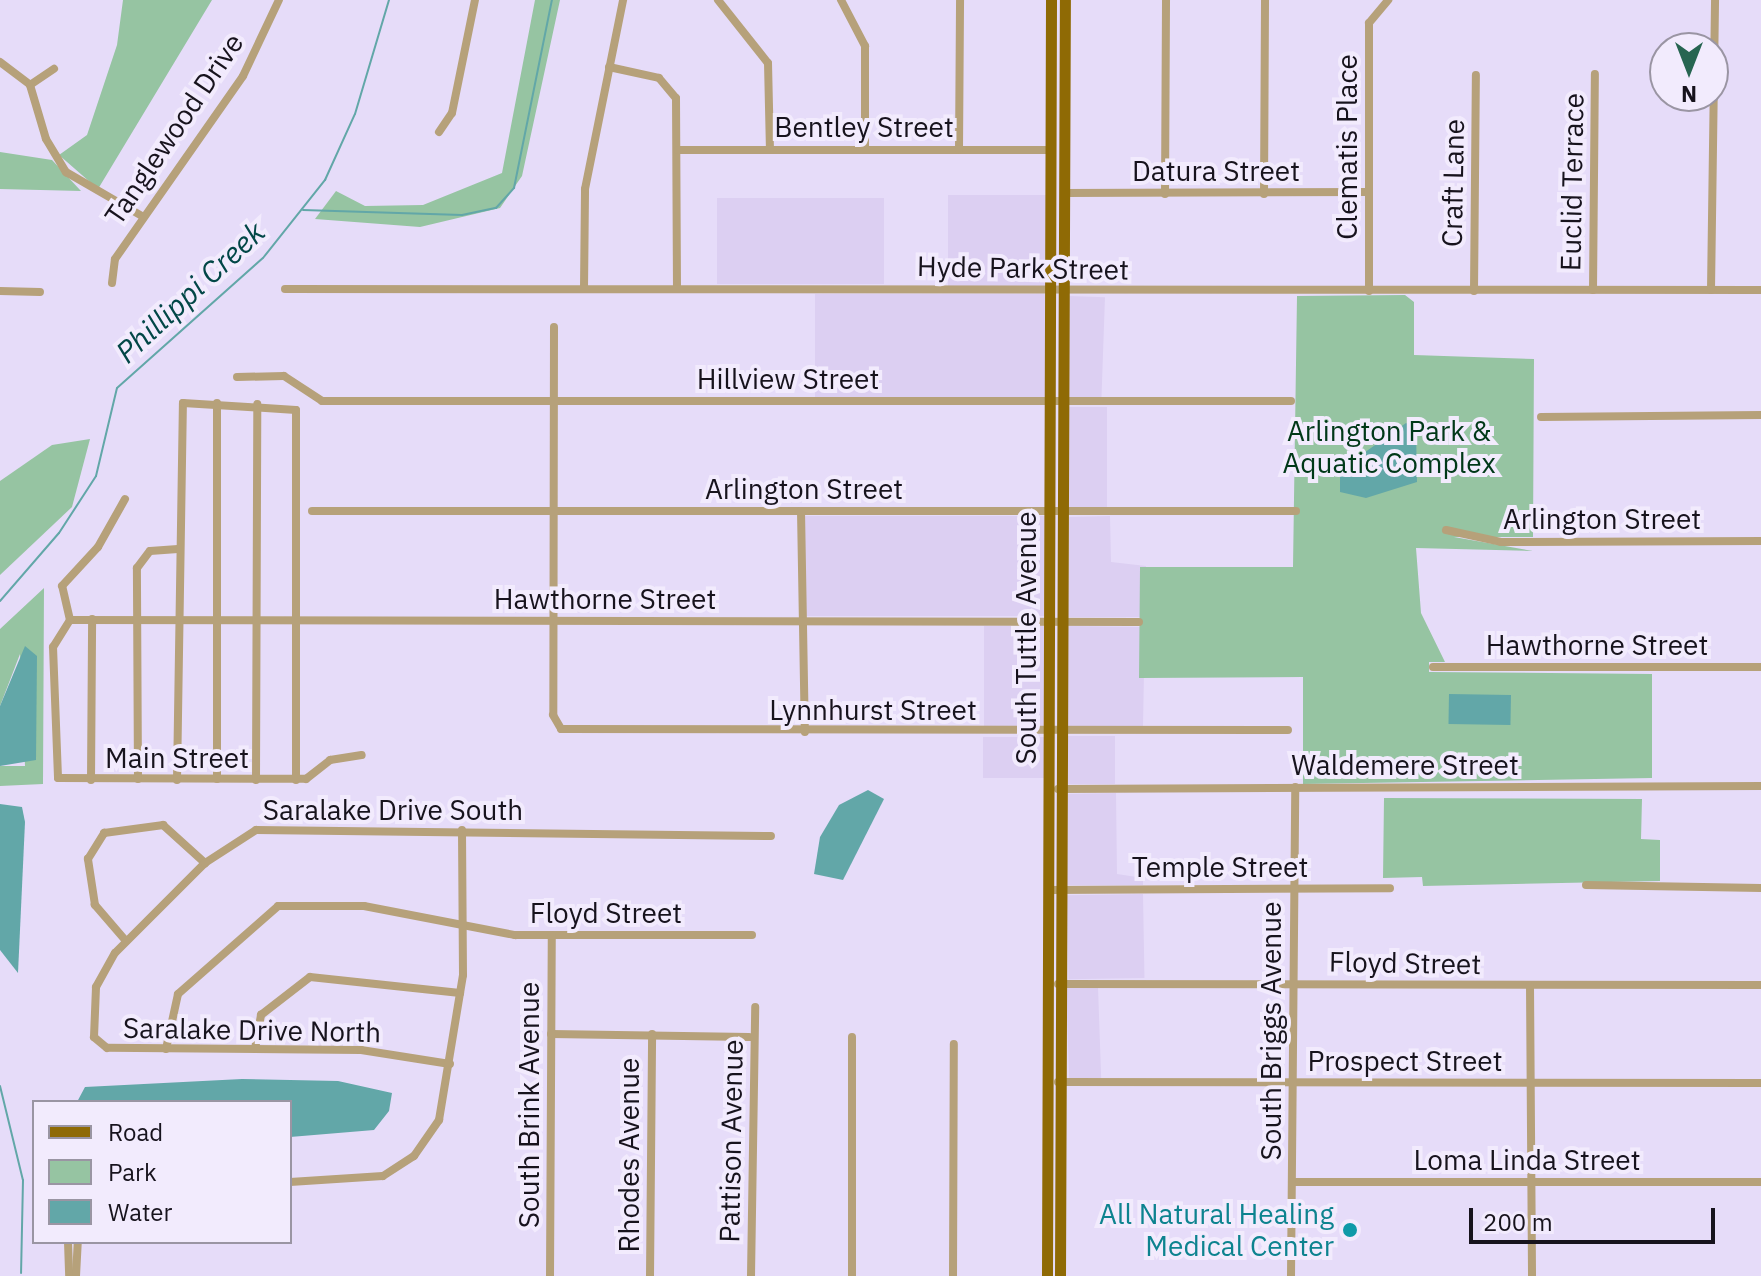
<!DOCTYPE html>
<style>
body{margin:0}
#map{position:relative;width:1761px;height:1276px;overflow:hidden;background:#e6dcf9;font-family:"IBM Plex Sans",sans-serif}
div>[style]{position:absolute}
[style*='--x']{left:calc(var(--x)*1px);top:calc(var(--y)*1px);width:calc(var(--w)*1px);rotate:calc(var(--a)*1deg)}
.built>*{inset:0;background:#dccff2;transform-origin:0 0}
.green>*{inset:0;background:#96c4a2}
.water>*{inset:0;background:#62a7a8;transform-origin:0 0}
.stream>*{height:2px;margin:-1px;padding:0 1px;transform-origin:1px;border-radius:1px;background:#62a7a8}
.minor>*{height:8px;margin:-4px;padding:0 4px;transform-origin:4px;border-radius:4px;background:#b6a17a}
.major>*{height:11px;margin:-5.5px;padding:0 5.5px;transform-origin:5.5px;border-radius:5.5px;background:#8f6a05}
.dots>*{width:22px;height:22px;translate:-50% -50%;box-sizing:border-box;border:4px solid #f2ebfd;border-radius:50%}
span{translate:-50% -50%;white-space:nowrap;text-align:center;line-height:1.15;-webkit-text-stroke:8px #f2ebfd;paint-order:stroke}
.street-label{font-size:28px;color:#17131d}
.park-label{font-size:28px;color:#003818}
.culture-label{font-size:28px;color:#0d838f}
.right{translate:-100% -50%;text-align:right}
.water-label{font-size:30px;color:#024747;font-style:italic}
.legend{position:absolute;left:32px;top:1100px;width:260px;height:144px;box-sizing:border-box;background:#f2ebfd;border:2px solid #9a95a3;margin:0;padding:10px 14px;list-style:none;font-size:24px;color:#17131d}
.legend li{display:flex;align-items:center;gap:16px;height:40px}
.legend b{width:40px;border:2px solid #9a95a3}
.north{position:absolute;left:1649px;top:32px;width:80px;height:80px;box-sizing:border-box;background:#f2ebfd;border:2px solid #9a95a3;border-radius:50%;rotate:180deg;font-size:22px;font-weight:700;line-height:32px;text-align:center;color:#17131d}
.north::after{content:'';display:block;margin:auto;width:28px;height:36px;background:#276551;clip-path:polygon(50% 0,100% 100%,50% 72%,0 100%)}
.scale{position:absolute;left:1469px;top:1208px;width:246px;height:36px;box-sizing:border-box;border:4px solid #17131d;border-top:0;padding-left:10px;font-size:24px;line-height:28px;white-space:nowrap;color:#17131d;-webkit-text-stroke:6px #f2ebfd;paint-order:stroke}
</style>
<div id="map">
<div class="built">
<div style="left:1046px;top:195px;width:91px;height:98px;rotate:90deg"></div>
<div style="left:884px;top:198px;width:86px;height:167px;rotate:90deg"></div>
<div style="left:815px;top:294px;width:231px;height:103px"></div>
<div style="left:1069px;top:296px;width:36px;height:101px;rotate:2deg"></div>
<div style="left:1069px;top:407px;width:38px;height:101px"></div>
<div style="left:805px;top:516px;width:241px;height:100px"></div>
<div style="clip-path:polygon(1110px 516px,1111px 562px,1146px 566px,1143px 726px,1067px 727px,1068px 626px,1143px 627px,1143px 617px,1068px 617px,1069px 517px)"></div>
<div style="left:984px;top:626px;width:62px;height:101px"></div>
<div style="left:1067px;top:736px;width:48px;height:48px"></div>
<div style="left:983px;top:737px;width:62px;height:41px"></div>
<div style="clip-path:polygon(1116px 793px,1117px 874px,1143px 878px,1143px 885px,1067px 885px,1068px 794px)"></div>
<div style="left:1143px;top:894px;width:84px;height:76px;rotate:89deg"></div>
<div style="left:1098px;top:987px;width:91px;height:32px;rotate:88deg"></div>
</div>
<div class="green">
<div style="clip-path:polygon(123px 0,212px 0,98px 189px,59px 155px,87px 135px,117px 45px)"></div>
<div style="clip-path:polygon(535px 0,560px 0,522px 176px,500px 208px,420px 227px,315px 219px,336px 191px,365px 206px,423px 205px,502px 173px)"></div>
<div style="clip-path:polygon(0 152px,52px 160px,81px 191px,0 189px)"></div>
<div style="clip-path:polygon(1405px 295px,1414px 302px,1414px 355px,1534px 359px,1533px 537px,1454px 537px,1533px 551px,1416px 548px,1421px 613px,1445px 662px,1429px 662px,1429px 672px,1652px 674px,1652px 778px,1303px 784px,1303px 677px,1139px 678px,1140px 567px,1293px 567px,1297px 296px)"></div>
<div style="clip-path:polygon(90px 439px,72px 507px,0 575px,0 481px,52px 445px)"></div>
<div style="clip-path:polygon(44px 588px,43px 784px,0 786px,0 766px,25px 766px,20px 654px,0 706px,0 629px)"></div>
<div style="clip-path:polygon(1384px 798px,1642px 799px,1641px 839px,1660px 840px,1660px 881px,1423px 886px,1422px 877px,1383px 878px)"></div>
</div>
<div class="water">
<div style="clip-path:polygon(1406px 423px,1416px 429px,1417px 482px,1366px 498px,1340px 492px,1340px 470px)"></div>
<div style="clip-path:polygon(25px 646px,37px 656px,36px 760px,0 766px,0 706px)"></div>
<div style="left:1449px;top:694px;width:62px;height:30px;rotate:1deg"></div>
<div style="clip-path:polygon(868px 790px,884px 799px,843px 880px,814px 874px,820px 837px,839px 805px)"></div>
<div style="clip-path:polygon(0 804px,22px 807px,25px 822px,18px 973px,0 950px)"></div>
<div style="clip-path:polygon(242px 1079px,338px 1081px,392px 1093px,389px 1111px,374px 1130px,290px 1137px,290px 1102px,77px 1102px,85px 1087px)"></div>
</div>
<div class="stream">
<div style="--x:303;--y:210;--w:159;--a:1.8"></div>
<div style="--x:462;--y:215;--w:35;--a:-12"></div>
<div style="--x:496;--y:208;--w:27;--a:-48"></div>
<div style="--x:514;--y:188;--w:192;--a:-78.6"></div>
<div style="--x:0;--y:601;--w:90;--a:-49.1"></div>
<div style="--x:59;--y:533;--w:68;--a:-57"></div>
<div style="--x:96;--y:476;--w:90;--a:-76.6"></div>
<div style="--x:117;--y:388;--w:195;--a:-41.7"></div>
<div style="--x:263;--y:258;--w:100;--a:-51.5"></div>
<div style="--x:325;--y:180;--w:72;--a:-65.6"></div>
<div style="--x:355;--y:114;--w:119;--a:-73.4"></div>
<div style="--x:0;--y:1086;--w:97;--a:76.3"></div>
<div style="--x:23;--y:1180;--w:93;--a:91.2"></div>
</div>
<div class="minor">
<div style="--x:718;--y:0;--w:80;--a:51.6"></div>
<div style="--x:768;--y:63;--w:86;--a:88.7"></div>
<div style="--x:841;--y:0;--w:52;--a:62.4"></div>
<div style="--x:865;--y:46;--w:103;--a:90"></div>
<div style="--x:0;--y:62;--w:38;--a:37"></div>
<div style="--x:30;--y:85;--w:56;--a:73.5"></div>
<div style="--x:46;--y:139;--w:39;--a:59"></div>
<div style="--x:66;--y:172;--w:88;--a:30.1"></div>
<div style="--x:609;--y:67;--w:51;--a:12.4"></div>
<div style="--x:659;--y:78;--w:26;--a:50"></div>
<div style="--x:676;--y:98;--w:191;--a:89.7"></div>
<div style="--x:30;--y:85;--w:29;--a:-34"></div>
<div style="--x:439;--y:132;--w:23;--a:-56"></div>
<div style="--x:452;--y:113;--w:115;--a:-78.5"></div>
<div style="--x:678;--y:150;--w:372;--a:0"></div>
<div style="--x:959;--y:150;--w:150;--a:-89.6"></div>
<div style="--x:1064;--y:193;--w:305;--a:-0.2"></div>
<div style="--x:1165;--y:194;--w:194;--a:-89.7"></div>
<div style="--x:1264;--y:194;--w:194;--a:-89.7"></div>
<div style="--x:112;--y:283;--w:24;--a:-83"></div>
<div style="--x:115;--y:259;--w:223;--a:-55"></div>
<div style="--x:243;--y:76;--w:84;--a:-64.7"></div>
<div style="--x:584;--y:288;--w:99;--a:-89.4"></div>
<div style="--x:585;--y:189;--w:193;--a:-78.6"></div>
<div style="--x:285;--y:289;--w:1476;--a:0.04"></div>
<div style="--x:1593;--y:290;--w:216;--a:-89.5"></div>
<div style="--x:1711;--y:290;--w:290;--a:-89.2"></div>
<div style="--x:0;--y:291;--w:40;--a:1.4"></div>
<div style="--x:1369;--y:291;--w:268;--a:-90"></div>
<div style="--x:1369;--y:23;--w:30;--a:-50"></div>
<div style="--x:1474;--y:291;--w:216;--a:-89.5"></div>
<div style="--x:554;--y:327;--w:388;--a:90.1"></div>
<div style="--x:553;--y:715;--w:16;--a:60"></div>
<div style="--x:561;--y:729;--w:727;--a:0.08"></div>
<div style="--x:237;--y:377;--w:47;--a:-1.2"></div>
<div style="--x:284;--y:376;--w:45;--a:33.3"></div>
<div style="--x:322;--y:401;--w:969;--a:0"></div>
<div style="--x:1541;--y:417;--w:220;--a:-0.5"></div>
<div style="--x:312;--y:511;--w:984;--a:0"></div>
<div style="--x:801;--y:511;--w:221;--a:89"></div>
<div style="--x:1446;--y:530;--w:56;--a:12.3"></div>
<div style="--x:1501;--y:542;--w:260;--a:-0.2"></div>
<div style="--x:70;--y:620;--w:1069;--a:0.11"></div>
<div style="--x:70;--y:620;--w:32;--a:122"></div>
<div style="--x:53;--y:647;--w:131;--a:87.8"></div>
<div style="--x:58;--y:778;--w:248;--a:0.2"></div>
<div style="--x:306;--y:779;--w:31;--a:-38"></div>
<div style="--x:330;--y:760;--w:32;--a:-9"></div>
<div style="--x:70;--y:620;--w:35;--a:-103"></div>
<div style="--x:62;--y:586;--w:53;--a:-47.3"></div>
<div style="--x:98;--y:547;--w:55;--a:-60.6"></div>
<div style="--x:1433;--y:667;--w:328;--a:0"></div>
<div style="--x:138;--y:779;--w:211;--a:-90.3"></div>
<div style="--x:137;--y:568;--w:21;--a:-53"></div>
<div style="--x:150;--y:551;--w:28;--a:-4"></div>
<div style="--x:217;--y:779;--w:376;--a:-90"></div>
<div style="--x:91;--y:780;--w:161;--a:-89.6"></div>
<div style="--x:177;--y:780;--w:377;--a:-89.1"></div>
<div style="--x:183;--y:403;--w:113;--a:3.5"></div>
<div style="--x:296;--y:410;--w:370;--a:90"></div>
<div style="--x:256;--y:780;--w:376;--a:-89.8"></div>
<div style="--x:1058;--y:789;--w:703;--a:-0.24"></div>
<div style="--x:1586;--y:885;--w:175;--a:1"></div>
<div style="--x:1049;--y:890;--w:341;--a:-0.3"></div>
<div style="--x:126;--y:941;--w:48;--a:-130.7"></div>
<div style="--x:95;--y:905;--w:47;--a:-98.7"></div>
<div style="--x:88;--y:859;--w:31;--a:-58"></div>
<div style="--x:104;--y:833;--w:60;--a:-7.7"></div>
<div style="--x:163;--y:825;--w:57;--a:42.1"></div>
<div style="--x:1058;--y:984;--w:703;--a:0.08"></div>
<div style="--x:1530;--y:986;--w:290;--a:89.6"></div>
<div style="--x:551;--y:1034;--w:198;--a:0.9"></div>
<div style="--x:166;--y:1049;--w:56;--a:-77.7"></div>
<div style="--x:178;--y:994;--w:133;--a:-41.3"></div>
<div style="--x:278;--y:906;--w:86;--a:0"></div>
<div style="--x:364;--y:906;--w:154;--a:10.9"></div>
<div style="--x:515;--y:935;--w:237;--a:0"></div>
<div style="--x:255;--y:1049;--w:35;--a:-80"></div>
<div style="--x:261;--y:1015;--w:62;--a:-37.8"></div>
<div style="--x:310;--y:977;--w:151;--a:6.1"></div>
<div style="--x:450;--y:1064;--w:90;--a:-171.1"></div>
<div style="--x:361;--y:1050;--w:254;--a:-179.5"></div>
<div style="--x:107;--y:1048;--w:17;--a:-140"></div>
<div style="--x:94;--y:1037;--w:50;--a:-87.7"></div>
<div style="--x:96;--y:987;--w:39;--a:-61"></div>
<div style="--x:115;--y:953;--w:127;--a:-45"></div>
<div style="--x:205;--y:863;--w:61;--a:-32.9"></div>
<div style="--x:256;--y:830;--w:515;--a:0.67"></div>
<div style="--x:1058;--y:1082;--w:703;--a:0.08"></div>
<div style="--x:290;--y:1182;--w:93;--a:-3.7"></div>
<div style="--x:383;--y:1176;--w:37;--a:-33"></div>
<div style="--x:414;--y:1156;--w:44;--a:-55.2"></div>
<div style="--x:439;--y:1120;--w:147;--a:-80.6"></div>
<div style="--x:463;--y:975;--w:145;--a:-90.4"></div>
<div style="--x:1293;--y:1182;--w:468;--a:0"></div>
<div style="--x:68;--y:1242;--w:34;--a:88"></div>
<div style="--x:76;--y:1276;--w:34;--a:-87"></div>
<div style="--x:550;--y:1276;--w:341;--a:-89.7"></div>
<div style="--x:650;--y:1276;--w:242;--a:-89.5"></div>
<div style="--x:751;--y:1276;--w:269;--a:-89.1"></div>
<div style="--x:852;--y:1276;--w:239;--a:-90"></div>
<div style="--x:953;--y:1276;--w:232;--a:-89.8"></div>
<div style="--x:1291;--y:1276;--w:489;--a:-89.5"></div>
</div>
<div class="major">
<div style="--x:1047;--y:1276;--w:1276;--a:-89.82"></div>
<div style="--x:1060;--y:1276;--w:1276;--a:-89.78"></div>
</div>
<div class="dots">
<div style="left:1350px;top:1230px;background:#0f9aa8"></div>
</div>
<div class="street-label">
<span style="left:864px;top:127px">Bentley Street</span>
<span style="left:174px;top:129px;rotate:-56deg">Tanglewood Drive</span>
<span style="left:1347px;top:147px;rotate:-90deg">Clematis Place</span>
<span style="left:1216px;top:171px">Datura Street</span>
<span style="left:1572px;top:182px;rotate:-89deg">Euclid Terrace</span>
<span style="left:1453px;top:183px;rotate:-89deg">Craft Lane</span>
<span style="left:1023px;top:268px;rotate:1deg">Hyde Park Street</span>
<span style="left:788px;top:379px">Hillview Street</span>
<span style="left:804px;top:489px">Arlington Street</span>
<span style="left:1602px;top:519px">Arlington Street</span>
<span style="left:605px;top:599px">Hawthorne Street</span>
<span style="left:1026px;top:638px;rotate:-90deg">South Tuttle Avenue</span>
<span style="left:1597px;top:645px">Hawthorne Street</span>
<span style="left:873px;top:710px">Lynnhurst Street</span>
<span style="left:177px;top:758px">Main Street</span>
<span style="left:1405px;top:765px">Waldemere Street</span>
<span style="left:393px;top:810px">Saralake Drive South</span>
<span style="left:1220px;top:867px">Temple Street</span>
<span style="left:606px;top:913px">Floyd Street</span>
<span style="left:1405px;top:963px;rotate:1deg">Floyd Street</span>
<span style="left:252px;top:1030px;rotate:1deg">Saralake Drive North</span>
<span style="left:1271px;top:1031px;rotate:-90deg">South Briggs Avenue</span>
<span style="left:1405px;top:1061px">Prospect Street</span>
<span style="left:529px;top:1105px;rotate:-90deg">South Brink Avenue</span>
<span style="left:731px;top:1141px;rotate:-89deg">Pattison Avenue</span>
<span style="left:629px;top:1155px;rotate:-90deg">Rhodes Avenue</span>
<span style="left:1527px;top:1160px">Loma Linda Street</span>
</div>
<div class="park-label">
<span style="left:1389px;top:447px">Arlington Park &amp;<br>Aquatic Complex</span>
</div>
<div class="culture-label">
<span class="right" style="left:1334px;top:1230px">All Natural Healing<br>Medical Center</span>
</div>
<div class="water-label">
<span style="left:190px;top:292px;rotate:-43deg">Phillippi Creek</span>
</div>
<ul class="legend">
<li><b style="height:10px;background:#8f6a05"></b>Road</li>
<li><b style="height:22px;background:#96c4a2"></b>Park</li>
<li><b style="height:22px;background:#62a7a8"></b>Water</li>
</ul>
<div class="north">N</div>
<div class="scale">200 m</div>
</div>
